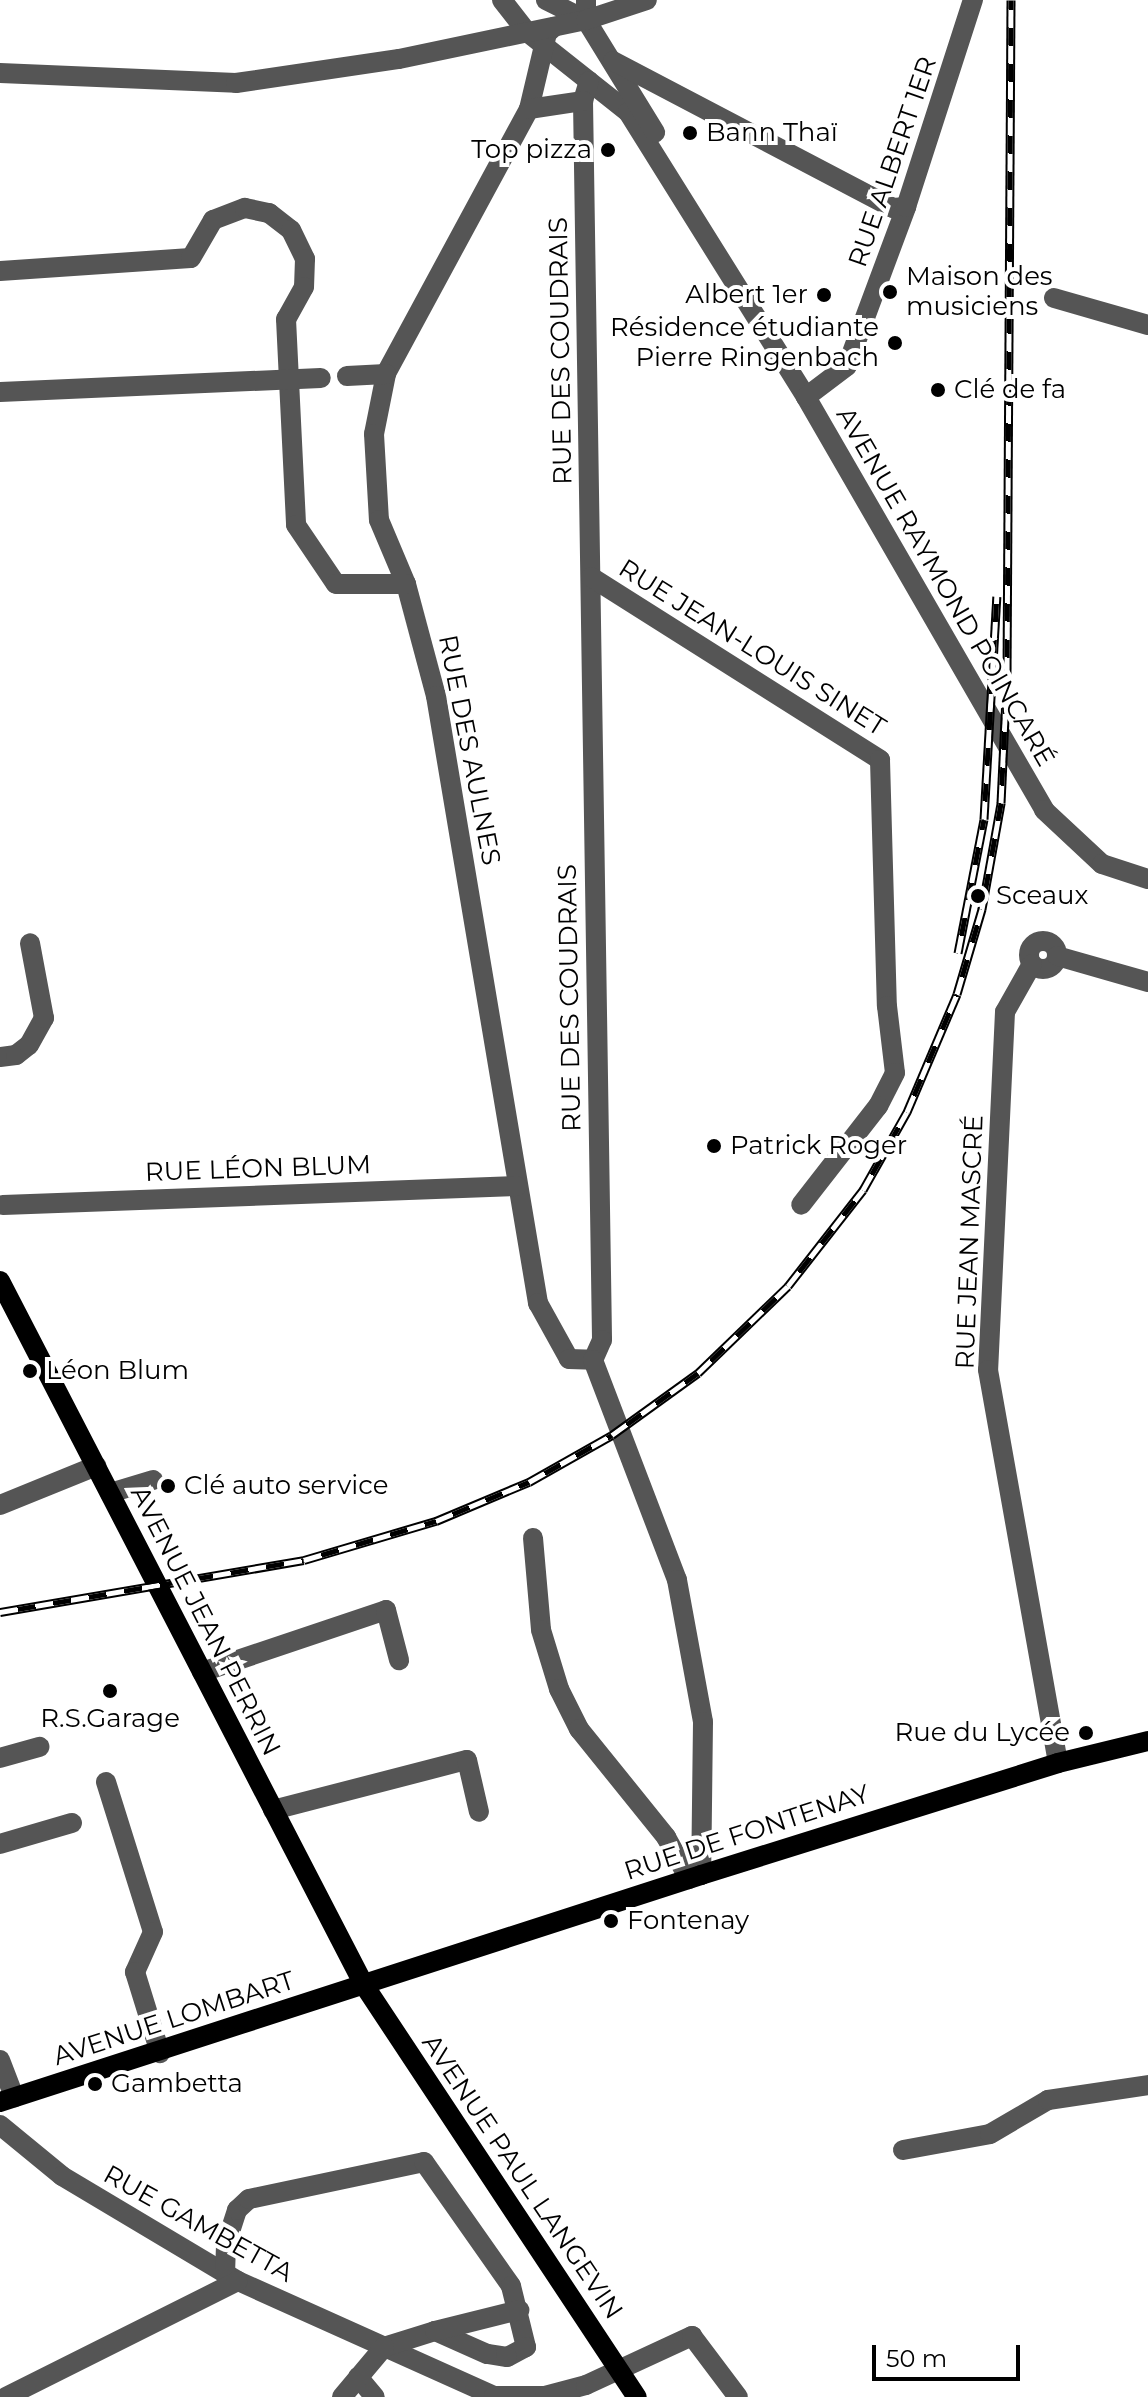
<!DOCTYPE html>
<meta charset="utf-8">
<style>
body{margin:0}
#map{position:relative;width:1148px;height:2397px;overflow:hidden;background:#fff;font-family:Montserrat,sans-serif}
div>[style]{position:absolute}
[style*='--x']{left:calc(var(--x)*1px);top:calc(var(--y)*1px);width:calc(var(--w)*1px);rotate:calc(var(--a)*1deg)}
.minor>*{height:20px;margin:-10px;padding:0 10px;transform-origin:10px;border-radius:10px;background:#555}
.minor>.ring{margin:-10px;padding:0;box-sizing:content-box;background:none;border:20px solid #555;border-radius:50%}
.major>*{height:20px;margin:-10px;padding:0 10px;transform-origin:10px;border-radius:10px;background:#000}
.rail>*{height:9px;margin-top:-4.5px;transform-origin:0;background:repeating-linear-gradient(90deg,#fff 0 18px,#000 0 36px);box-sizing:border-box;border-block:2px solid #000}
.dots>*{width:22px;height:22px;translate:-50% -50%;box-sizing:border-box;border:4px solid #fff;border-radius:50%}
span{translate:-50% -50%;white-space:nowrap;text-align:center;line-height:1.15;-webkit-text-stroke:8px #fff;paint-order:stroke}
.poi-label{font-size:26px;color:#000}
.left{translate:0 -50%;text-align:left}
.right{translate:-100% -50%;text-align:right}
.street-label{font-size:26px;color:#000}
.scale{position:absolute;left:872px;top:2345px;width:148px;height:36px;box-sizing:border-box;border:4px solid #000;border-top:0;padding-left:10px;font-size:24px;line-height:28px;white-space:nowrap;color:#000;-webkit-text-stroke:6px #fff;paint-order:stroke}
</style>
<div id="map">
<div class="minor">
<div style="--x:502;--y:0;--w:41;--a:52"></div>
<div style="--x:527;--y:32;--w:129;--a:38.4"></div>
<div style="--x:628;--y:112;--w:336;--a:58"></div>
<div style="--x:806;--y:397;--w:477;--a:60"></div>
<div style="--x:1044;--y:810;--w:79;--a:43"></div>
<div style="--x:1102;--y:864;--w:48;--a:18.1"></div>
<div style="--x:546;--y:0;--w:45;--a:26.6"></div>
<div style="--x:586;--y:20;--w:132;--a:58.4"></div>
<div style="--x:586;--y:20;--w:20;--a:-90"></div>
<div style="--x:554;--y:27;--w:9;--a:139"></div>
<div style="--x:547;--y:33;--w:78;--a:103.3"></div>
<div style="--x:529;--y:109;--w:301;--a:118.4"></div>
<div style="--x:386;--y:374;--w:61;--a:101.3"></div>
<div style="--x:374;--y:434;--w:86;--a:86.7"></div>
<div style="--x:379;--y:520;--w:69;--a:67.1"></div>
<div style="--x:406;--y:584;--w:116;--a:75"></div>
<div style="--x:436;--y:696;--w:616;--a:80.46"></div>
<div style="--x:538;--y:1303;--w:64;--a:61"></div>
<div style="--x:569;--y:1359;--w:24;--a:2"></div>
<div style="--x:613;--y:61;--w:316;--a:27.7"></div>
<div style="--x:893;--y:208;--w:13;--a:-4"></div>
<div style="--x:0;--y:73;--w:236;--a:2.4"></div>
<div style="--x:236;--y:83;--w:165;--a:-8.4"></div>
<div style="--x:399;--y:59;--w:191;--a:-11.8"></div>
<div style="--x:586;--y:20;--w:64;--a:-18.2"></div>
<div style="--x:589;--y:81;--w:21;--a:107"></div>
<div style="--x:583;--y:101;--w:1239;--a:89.12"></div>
<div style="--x:602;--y:1340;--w:22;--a:114"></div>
<div style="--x:593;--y:1360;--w:235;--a:69.1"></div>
<div style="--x:677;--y:1580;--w:144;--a:79.6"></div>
<div style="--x:703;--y:1722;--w:153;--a:90.7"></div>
<div style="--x:529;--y:109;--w:55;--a:-8.4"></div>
<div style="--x:0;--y:271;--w:191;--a:-3.9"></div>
<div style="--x:191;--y:258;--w:44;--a:-59.9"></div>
<div style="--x:213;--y:220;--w:34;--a:-21"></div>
<div style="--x:245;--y:208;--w:25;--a:12"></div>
<div style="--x:269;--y:213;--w:28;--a:38"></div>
<div style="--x:291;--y:230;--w:32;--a:64"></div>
<div style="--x:305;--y:259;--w:28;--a:92"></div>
<div style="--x:304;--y:287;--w:37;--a:119"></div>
<div style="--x:286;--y:319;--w:206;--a:87.2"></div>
<div style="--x:296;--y:525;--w:71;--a:55.9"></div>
<div style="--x:336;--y:584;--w:70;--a:0"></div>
<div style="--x:1054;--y:298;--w:98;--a:16"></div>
<div style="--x:347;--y:376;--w:39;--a:-3"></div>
<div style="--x:0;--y:392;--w:321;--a:-2.5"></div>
<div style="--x:806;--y:397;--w:51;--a:-37.1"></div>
<div style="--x:847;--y:366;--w:170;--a:-69.6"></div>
<div style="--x:906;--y:207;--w:218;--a:-72.1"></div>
<div style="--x:591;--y:577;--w:342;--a:32.3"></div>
<div style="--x:880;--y:760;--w:246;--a:88.4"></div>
<div style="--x:887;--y:1006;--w:67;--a:83.2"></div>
<div style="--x:895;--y:1073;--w:37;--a:117"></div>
<div style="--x:878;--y:1106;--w:125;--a:127.9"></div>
<div class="ring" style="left:1029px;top:941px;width:8px;height:8px"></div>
<div style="--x:1057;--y:956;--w:95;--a:15.9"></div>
<div style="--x:1032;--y:964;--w:55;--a:119.4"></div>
<div style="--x:1005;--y:1012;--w:358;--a:92.7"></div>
<div style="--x:988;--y:1370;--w:399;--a:79.9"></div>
<div style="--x:0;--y:1057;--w:16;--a:-7"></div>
<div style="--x:16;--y:1055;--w:16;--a:-38"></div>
<div style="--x:29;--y:1045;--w:31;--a:-61"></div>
<div style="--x:44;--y:1018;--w:76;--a:-100.6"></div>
<div style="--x:3;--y:1205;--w:514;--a:-2.12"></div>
<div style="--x:110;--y:1493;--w:45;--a:-16.8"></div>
<div style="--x:0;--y:1505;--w:104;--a:-22.1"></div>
<div style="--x:533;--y:1538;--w:92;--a:85"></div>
<div style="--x:541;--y:1630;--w:62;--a:73"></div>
<div style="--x:559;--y:1689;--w:45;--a:63.4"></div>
<div style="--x:579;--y:1729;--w:139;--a:51.1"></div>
<div style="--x:666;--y:1837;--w:48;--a:61.3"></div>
<div style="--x:202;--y:1672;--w:194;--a:-18.6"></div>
<div style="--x:386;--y:1610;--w:52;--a:75.4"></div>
<div style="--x:0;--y:1758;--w:41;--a:-15.8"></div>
<div style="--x:106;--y:1782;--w:157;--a:72.6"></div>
<div style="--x:153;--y:1932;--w:44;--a:114.2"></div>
<div style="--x:135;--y:1972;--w:85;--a:72.8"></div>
<div style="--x:273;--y:1810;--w:200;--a:-14.5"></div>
<div style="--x:467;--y:1760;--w:53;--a:77"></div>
<div style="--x:0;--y:1844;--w:75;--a:-16.3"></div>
<div style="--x:0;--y:2060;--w:40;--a:69"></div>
<div style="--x:0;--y:2125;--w:80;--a:39.4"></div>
<div style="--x:62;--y:2176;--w:205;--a:30.8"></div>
<div style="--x:238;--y:2281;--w:281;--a:24.2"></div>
<div style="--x:494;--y:2396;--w:51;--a:0"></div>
<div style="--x:545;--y:2396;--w:42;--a:-15"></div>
<div style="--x:586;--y:2385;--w:117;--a:-24.8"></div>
<div style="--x:692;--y:2336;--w:76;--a:53"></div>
<div style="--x:903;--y:2150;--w:88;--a:-10.4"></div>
<div style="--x:990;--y:2134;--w:67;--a:-30.4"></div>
<div style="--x:1048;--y:2100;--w:101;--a:-8.5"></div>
<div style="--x:225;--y:2274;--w:30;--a:-88"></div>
<div style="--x:226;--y:2244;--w:36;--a:-72"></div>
<div style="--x:237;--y:2210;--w:16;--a:-43"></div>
<div style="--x:249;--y:2199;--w:179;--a:-11.9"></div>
<div style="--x:424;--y:2162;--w:151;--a:54.9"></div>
<div style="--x:511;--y:2286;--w:63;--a:76.2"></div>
<div style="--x:526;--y:2347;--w:21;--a:152"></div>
<div style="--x:507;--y:2357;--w:20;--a:-171"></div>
<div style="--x:487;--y:2354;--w:57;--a:-156.1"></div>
<div style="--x:435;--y:2331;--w:53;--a:162.6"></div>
<div style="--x:435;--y:2331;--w:87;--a:-14"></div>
<div style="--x:358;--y:2377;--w:26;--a:50"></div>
<div style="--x:6;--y:2397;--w:259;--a:-26.6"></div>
<div style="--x:342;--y:2397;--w:65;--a:-50"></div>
</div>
<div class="major">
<div style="--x:0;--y:1281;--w:793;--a:62.66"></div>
<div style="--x:364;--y:1985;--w:494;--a:56.5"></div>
<div style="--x:0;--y:2102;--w:737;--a:-17.94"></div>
<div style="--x:701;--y:1875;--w:374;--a:-17.4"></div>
<div style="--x:1058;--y:1763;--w:93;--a:-13.7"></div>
</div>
<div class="rail">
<div style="--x:958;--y:953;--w:136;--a:-79"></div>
<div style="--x:984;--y:819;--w:223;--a:-86.7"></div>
<div style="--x:0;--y:1612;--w:308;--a:-9.7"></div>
<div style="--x:304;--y:1560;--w:138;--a:-16.5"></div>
<div style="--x:436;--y:1521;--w:101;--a:-22.8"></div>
<div style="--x:529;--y:1482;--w:95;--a:-29.5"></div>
<div style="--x:612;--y:1435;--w:106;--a:-35.8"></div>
<div style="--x:698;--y:1373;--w:125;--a:-44"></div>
<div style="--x:788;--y:1286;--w:122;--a:-52"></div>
<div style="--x:863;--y:1190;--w:90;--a:-60.6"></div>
<div style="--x:907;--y:1112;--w:128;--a:-67"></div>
<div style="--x:957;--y:994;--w:89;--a:-73.6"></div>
<div style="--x:982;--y:909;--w:108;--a:-79.8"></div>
<div style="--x:1001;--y:803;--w:128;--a:-87.3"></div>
<div style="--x:1007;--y:675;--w:675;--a:-89.66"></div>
</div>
<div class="dots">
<div style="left:690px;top:133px;background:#000"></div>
<div style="left:608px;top:150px;background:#000"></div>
<div style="left:890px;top:292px;background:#000"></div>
<div style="left:824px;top:295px;background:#000"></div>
<div style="left:895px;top:343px;background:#000"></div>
<div style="left:938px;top:390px;background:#000"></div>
<div style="left:978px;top:896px;background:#000"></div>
<div style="left:714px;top:1146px;background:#000"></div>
<div style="left:30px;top:1371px;background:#000"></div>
<div style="left:168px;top:1486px;background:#000"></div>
<div style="left:110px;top:1691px;background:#000"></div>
<div style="left:1086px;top:1733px;background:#000"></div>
<div style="left:611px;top:1921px;background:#000"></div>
<div style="left:95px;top:2084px;background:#000"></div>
</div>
<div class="poi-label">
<span class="left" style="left:706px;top:133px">Bann Thaï</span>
<span class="right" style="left:592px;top:150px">Top pizza</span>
<span class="left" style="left:906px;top:292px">Maison des<br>musiciens</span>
<span class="right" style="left:808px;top:295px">Albert 1er</span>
<span class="right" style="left:879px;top:343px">Résidence étudiante<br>Pierre Ringenbach</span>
<span class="left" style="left:954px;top:390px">Clé de fa</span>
<span class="left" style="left:996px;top:896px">Sceaux</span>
<span class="left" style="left:730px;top:1146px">Patrick Roger</span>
<span class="left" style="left:46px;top:1371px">Léon Blum</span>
<span class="left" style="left:184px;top:1486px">Clé auto service</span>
<span style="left:110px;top:1719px">R.S.Garage</span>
<span class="right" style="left:1070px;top:1733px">Rue du Lycée</span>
<span class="left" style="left:627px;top:1921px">Fontenay</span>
<span class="left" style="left:111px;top:2084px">Gambetta</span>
</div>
<div class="street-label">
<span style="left:893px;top:162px;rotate:-71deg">RUE ALBERT 1ER</span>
<span style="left:561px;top:351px;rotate:-91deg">RUE DES COUDRAIS</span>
<span style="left:945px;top:587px;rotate:60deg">AVENUE RAYMOND POINCARÉ</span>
<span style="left:752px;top:648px;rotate:32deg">RUE JEAN-LOUIS SINET</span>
<span style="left:469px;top:750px;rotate:79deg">RUE DES AULNES</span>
<span style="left:570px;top:998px;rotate:-91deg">RUE DES COUDRAIS</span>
<span style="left:258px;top:1169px;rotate:-2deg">RUE LÉON BLUM</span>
<span style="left:970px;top:1242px;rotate:-88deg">RUE JEAN MASCRÉ</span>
<span style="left:205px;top:1621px;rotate:63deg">AVENUE JEAN PERRIN</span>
<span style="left:747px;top:1833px;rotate:-18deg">RUE DE FONTENAY</span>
<span style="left:174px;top:2019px;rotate:-18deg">AVENUE LOMBART</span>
<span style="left:522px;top:2177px;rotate:56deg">AVENUE PAUL LANGEVIN</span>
<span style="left:198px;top:2224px;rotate:29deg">RUE GAMBETTA</span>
</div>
<div class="scale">50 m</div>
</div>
